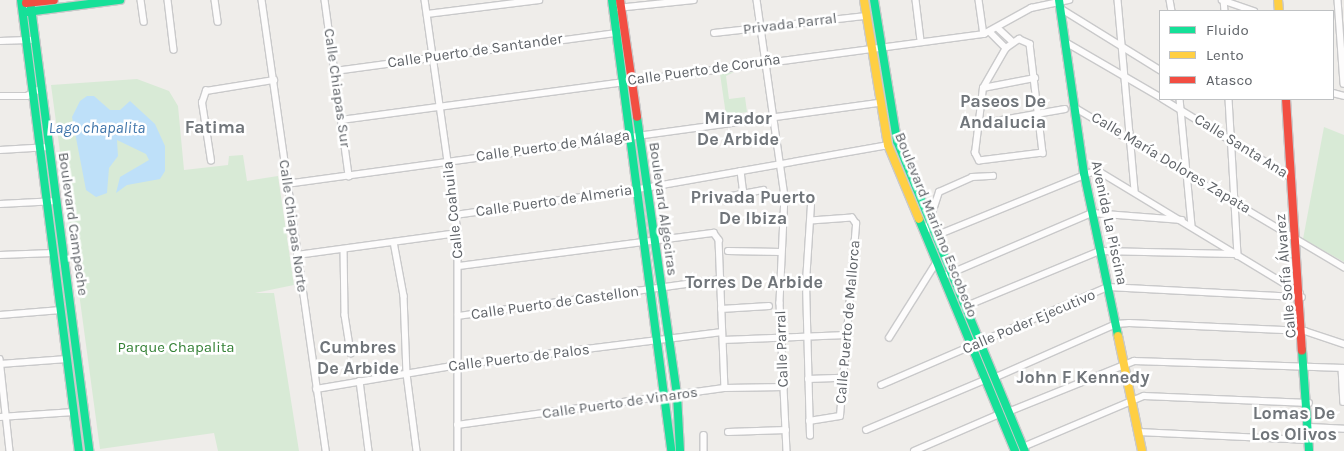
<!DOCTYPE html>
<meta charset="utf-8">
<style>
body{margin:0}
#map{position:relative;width:1344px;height:451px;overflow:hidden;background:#efedea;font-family:Karla,sans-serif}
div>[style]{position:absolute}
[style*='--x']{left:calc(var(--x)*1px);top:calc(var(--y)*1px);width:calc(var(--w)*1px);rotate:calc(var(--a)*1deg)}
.green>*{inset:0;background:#d8ead6}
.water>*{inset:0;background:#bee0f9}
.roads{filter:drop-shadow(1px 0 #c9c9ca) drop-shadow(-1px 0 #c9c9ca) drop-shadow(0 1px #c9c9ca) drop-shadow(0 -1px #c9c9ca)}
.street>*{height:5.5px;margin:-2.75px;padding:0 2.75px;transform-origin:2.75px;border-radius:2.75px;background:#fdfcfc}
.fast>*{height:8px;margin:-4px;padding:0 4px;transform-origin:4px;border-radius:4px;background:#16e098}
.slow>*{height:8px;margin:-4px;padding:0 4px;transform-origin:4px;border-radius:4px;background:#ffcf43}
.jam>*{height:8px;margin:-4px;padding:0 4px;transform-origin:4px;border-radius:4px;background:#f24e42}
span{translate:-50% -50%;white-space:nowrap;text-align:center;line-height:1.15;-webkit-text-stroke:5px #fff;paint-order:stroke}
.street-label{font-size:15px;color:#5f6368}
.park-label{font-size:15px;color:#348136}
.water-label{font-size:16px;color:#4176aa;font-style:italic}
.quarter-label{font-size:18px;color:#70757a;font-weight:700}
.legend{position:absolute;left:1159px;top:10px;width:175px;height:90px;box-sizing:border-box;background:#fff;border:1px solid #bfc1c3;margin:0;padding:6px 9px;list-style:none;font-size:15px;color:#5f6368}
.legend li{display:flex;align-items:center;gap:10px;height:25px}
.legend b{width:25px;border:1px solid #bfc1c3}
</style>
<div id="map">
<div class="green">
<div style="clip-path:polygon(734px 72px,726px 76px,729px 99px,745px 97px,747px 112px,726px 115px,720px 74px)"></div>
<div style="clip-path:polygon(137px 79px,169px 91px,178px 106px,184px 170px,228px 165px,229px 156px,243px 155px,247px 181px,278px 176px,294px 285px,255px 293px,274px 293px,299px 451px,218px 451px,214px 433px,100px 449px,51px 85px)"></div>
<div style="clip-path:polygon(1324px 127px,1344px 135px,1344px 262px,1303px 239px)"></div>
</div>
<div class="water">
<div style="clip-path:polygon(87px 96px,94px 96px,110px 110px,120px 110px,130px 101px,155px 124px,165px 146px,165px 171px,160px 179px,127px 185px,116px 193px,120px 177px,149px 160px,146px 154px,117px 140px,118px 156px,109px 168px,107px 193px,96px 197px,86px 190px,72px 117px,80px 101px)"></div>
</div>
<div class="roads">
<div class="street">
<div style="--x:141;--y:0;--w:22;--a:82"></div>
<div style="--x:168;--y:0;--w:50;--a:83.2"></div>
<div style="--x:215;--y:0;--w:22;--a:82"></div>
<div style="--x:262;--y:0;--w:456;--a:81.9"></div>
<div style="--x:325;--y:0;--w:178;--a:82.2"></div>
<div style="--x:425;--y:0;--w:235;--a:81.9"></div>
<div style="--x:458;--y:233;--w:218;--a:90"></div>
<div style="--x:757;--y:0;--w:198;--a:81.9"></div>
<div style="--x:785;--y:196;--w:107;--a:92.7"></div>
<div style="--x:780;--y:303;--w:148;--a:87.3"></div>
<div style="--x:916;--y:0;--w:39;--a:83"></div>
<div style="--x:979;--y:0;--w:34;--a:82"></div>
<div style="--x:1118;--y:0;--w:192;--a:84.9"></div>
<div style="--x:1170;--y:0;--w:11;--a:80"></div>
<div style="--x:1222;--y:0;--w:34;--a:19"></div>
<div style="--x:1224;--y:0;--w:11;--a:85"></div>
<div style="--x:1338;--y:0;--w:84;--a:85.9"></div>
<div style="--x:617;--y:8;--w:77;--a:-5.9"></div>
<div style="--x:1060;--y:8;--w:118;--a:31.8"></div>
<div style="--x:427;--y:14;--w:113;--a:-7.1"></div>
<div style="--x:998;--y:28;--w:19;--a:43"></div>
<div style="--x:990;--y:32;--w:23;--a:45"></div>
<div style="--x:714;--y:33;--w:153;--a:-6.4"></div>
<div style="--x:1019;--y:39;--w:12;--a:24"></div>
<div style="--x:1030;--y:44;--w:110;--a:83.2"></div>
<div style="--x:1043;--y:153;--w:64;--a:172.9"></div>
<div style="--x:979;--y:161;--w:9;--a:-117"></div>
<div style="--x:975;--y:153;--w:65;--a:-83"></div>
<div style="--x:983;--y:88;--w:46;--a:-60.1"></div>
<div style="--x:1006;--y:48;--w:16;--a:-35"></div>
<div style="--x:0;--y:41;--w:35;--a:-2"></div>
<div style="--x:1067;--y:43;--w:108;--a:30.1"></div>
<div style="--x:335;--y:71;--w:284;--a:-7.7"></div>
<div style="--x:983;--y:88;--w:53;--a:-10.9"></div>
<div style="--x:1333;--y:93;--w:11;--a:15"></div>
<div style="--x:0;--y:96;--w:27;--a:0"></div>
<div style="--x:27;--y:96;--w:17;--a:-28"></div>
<div style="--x:1163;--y:99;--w:151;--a:31.5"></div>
<div style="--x:1180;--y:99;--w:127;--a:84.6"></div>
<div style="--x:1229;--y:99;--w:157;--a:86.7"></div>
<div style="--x:1074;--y:107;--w:314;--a:30.7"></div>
<div style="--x:341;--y:120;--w:649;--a:-7.62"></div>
<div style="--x:984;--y:34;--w:54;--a:-29"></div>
<div style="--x:1031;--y:8;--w:39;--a:-12"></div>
<div style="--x:979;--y:124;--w:87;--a:-9.9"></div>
<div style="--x:0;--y:150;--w:49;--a:-3.5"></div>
<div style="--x:211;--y:161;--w:59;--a:-98.8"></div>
<div style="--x:202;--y:103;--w:13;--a:-72"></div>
<div style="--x:206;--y:91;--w:69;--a:-9.2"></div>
<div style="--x:741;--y:171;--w:23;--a:83"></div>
<div style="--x:286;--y:184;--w:599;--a:-7.78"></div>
<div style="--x:721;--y:198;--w:43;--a:-10.8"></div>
<div style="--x:0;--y:204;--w:57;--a:-3"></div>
<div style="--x:455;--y:215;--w:192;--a:-8.1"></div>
<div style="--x:645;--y:188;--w:247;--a:-10"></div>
<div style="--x:925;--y:235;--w:45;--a:-72"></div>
<div style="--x:939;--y:192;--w:36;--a:-24"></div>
<div style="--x:972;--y:177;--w:21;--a:-3"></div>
<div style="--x:935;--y:236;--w:175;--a:-22.2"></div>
<div style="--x:1097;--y:170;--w:237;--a:31.2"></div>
<div style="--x:394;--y:242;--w:55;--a:79.5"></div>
<div style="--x:404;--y:296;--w:78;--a:87.8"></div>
<div style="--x:407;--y:374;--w:78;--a:82.6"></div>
<div style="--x:344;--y:249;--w:66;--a:89.1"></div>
<div style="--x:345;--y:315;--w:39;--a:81"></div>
<div style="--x:728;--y:251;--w:53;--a:1.1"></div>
<div style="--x:0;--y:255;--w:53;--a:-2.2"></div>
<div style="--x:297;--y:255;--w:162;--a:-7.8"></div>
<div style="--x:459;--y:266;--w:257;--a:-7.4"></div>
<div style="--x:714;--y:233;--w:9;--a:54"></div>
<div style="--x:719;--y:240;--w:148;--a:87.7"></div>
<div style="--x:942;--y:277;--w:163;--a:-23.1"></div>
<div style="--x:1092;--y:213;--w:90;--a:4.4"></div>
<div style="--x:964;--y:307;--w:147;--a:-22.4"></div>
<div style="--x:1100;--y:251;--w:135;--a:1.3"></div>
<div style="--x:721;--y:309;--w:48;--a:-3.6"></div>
<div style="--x:0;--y:315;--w:61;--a:-4.7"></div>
<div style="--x:458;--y:316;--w:265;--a:-8"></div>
<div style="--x:889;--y:338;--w:89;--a:-57.9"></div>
<div style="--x:723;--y:340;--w:124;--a:-2.3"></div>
<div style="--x:0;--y:359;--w:93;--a:83.8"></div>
<div style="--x:0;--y:364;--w:67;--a:-4.3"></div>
<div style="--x:1342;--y:368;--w:34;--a:87"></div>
<div style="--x:994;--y:378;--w:133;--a:-23.9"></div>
<div style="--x:1116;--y:324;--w:13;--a:-4"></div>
<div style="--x:1129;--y:323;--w:176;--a:2.6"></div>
<div style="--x:1305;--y:331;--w:41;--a:18.4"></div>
<div style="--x:808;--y:379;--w:34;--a:-2"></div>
<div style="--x:360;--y:381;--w:71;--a:82.7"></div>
<div style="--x:881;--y:385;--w:247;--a:-23.4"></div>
<div style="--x:1108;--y:287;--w:194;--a:3"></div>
<div style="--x:316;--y:389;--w:144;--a:-9.6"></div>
<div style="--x:458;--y:365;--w:266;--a:-7.1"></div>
<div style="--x:1008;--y:412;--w:136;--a:-22"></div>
<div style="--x:1134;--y:361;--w:210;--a:1.9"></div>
<div style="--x:0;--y:417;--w:74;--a:-3.9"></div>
<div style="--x:809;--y:421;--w:31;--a:-9"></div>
<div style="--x:840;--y:416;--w:193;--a:-85.2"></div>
<div style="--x:856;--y:224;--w:7;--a:-124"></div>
<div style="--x:852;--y:218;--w:41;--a:175.8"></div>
<div style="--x:457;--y:425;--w:271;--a:-7.9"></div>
<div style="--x:725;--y:388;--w:59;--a:-1"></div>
<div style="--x:1310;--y:427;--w:34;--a:3"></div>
<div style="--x:866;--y:430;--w:129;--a:-22.8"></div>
<div style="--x:728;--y:432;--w:58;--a:-2"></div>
<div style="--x:1138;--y:432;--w:172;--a:2.7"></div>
<div style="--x:704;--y:435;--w:16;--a:90"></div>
<div style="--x:810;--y:436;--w:154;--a:-91.5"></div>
<div style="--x:806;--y:282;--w:77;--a:-86.3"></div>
<div style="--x:1023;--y:447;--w:131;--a:-22.9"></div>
<div style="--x:1144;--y:396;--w:165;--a:2.4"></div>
<div style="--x:914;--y:451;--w:94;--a:-23.3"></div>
</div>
<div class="fast">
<div style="--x:21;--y:0;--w:455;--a:82.7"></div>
<div style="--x:30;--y:0;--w:455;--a:82.5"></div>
<div style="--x:612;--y:0;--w:455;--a:82.5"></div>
<div style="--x:874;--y:0;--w:143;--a:80.7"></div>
<div style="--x:897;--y:141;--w:335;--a:67.6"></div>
<div style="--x:1059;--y:0;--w:175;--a:81.8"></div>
<div style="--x:1084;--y:173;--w:167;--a:78.2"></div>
<div style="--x:27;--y:12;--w:94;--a:-7.4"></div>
<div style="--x:637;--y:117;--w:281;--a:81.8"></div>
<div style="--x:677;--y:395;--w:56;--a:86.9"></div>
<div style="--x:919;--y:219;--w:251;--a:67.5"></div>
<div style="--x:1302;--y:350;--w:101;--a:86"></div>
</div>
<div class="slow">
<div style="--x:864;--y:0;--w:147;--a:80.6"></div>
<div style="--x:888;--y:145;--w:80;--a:67.3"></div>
<div style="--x:1278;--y:0;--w:11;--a:85"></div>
<div style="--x:1118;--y:336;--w:117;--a:78.2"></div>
</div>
<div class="jam">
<div style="--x:620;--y:0;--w:118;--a:81.7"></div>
<div style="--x:26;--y:3;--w:28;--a:-6"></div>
<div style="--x:1286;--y:99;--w:252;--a:86.4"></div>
</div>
</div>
<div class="street-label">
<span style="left:790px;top:24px;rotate:-7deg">Privada Parral</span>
<span style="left:475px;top:51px;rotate:-8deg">Calle Puerto de Santander</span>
<span style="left:704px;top:70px;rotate:-8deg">Calle Puerto de Coruña</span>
<span style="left:337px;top:88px;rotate:82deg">Calle Chiapas Sur</span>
<span style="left:553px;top:146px;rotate:-8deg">Calle Puerto de Málaga</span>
<span style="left:1241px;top:146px;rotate:32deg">Calle Santa Ana</span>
<span style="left:1171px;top:163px;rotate:31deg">Calle María Dolores Zapata</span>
<span style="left:554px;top:201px;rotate:-8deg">Calle Puerto de Almeria</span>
<span style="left:663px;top:209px;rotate:82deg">Boulevard Algeciras</span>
<span style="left:453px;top:210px;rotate:-96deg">Calle Coahuila</span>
<span style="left:1109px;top:223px;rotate:78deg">Avenida La Piscina</span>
<span style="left:73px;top:224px;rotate:82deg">Boulevard Campeche</span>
<span style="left:936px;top:225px;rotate:68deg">Boulevard Mariano Escobedo</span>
<span style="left:293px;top:226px;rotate:82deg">Calle Chiapas Norte</span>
<span style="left:1286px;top:276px;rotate:-95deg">Calle Sofía Álvarez</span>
<span style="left:555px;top:303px;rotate:-8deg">Calle Puerto de Castellon</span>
<span style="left:848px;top:322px;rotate:-85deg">Calle Puerto de Mallorca</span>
<span style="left:1029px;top:322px;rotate:-23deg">Calle Poder Ejecutivo</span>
<span style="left:782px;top:349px;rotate:-92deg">Calle Parral</span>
<span style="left:519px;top:358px;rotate:-7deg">Calle Puerto de Palos</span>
<span style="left:620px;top:403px;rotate:-8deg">Calle Puerto de Vinaros</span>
</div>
<div class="park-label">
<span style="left:176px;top:348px">Parque Chapalita</span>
</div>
<div class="water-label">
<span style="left:97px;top:128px">Lago chapalita</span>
</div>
<div class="quarter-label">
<span style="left:1003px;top:112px">Paseos De<br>Andalucia</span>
<span style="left:738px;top:129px">Mirador<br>De Arbide</span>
<span style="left:215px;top:127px">Fatima</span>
<span style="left:753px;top:208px">Privada Puerto<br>De Ibiza</span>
<span style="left:754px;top:282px">Torres De Arbide</span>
<span style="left:358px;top:358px">Cumbres<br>De Arbide</span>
<span style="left:1083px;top:377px">John F Kennedy</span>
<span style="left:1294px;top:424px">Lomas De<br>Los Olivos</span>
</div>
<ul class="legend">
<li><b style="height:6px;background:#16e098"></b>Fluido</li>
<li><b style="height:6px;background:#ffcf43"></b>Lento</li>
<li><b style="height:6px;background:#f24e42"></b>Atasco</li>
</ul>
</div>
